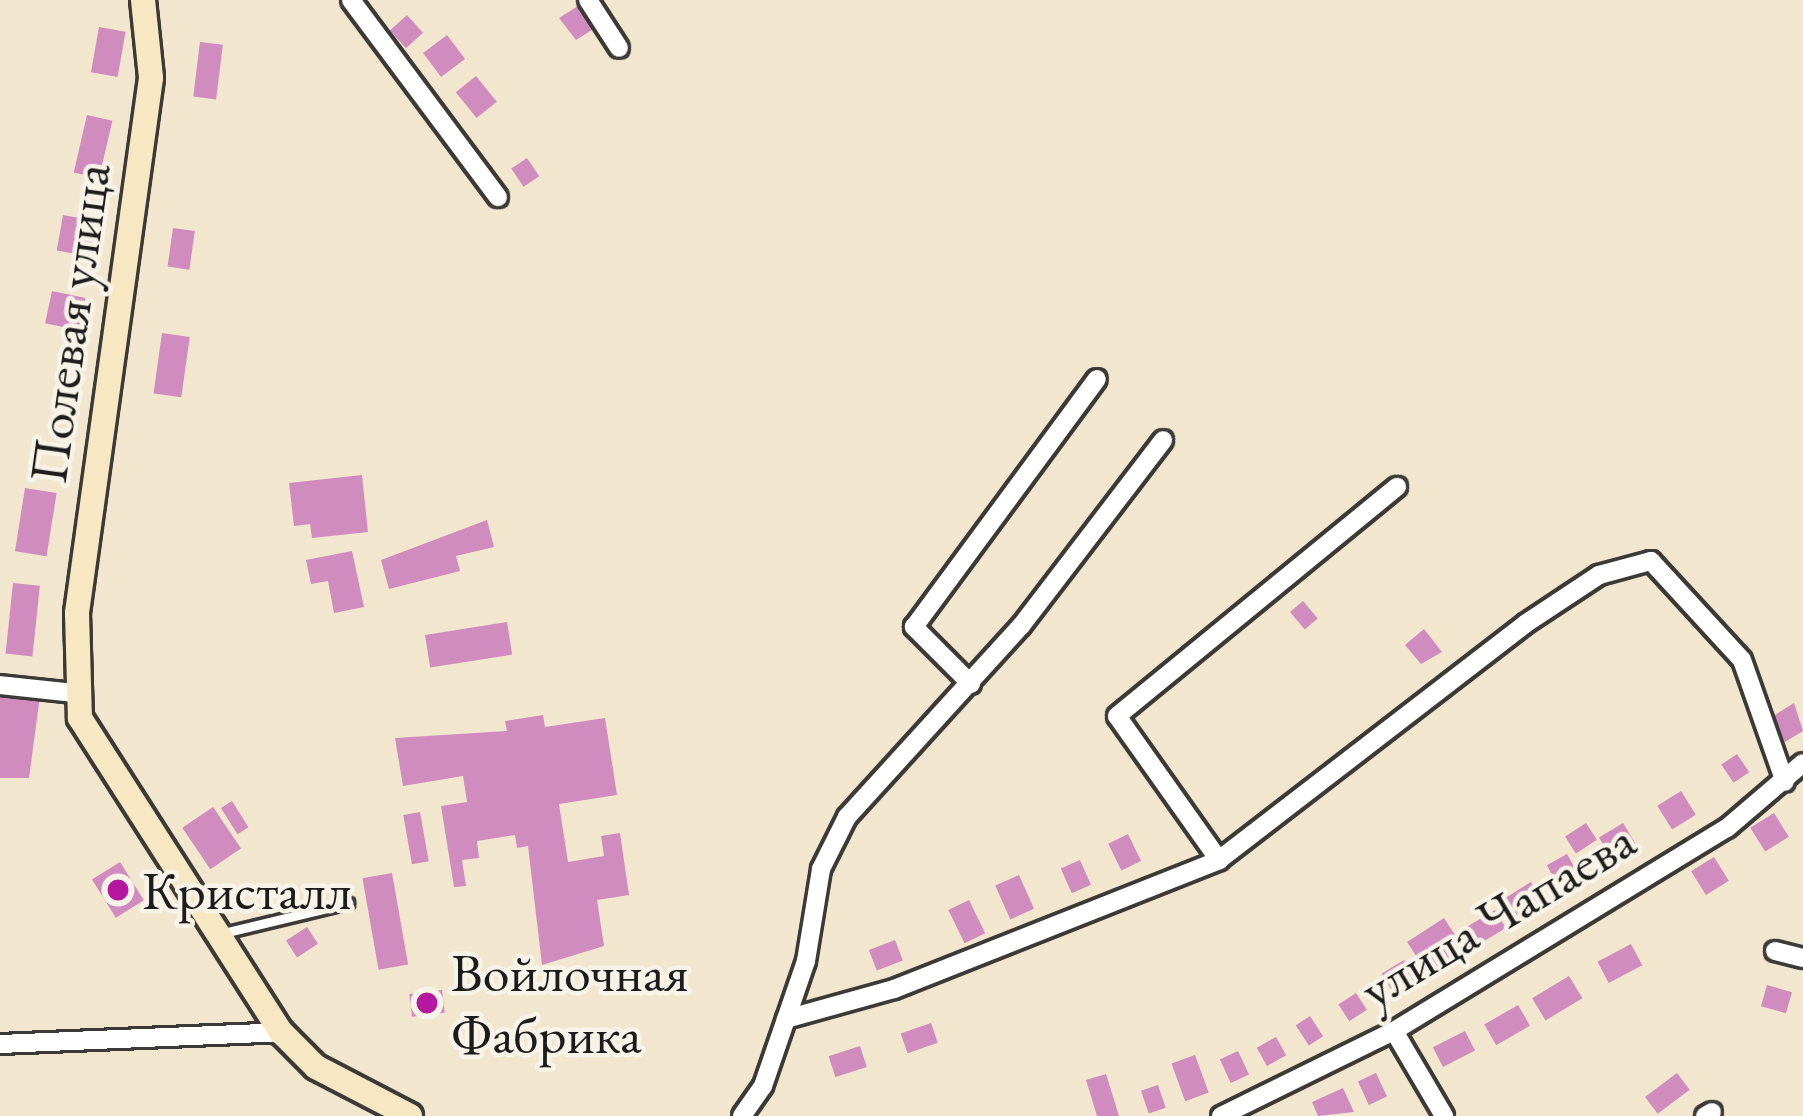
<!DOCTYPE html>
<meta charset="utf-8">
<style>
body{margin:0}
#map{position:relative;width:1803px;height:1116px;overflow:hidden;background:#f2e6ce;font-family:"EB Garamond",serif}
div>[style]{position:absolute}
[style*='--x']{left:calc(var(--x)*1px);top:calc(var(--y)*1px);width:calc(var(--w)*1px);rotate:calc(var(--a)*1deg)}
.building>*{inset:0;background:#d08bbf;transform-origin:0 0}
.roads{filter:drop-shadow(3px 0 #3c3a37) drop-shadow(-3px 0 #3c3a37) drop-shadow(0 3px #3c3a37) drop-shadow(0 -3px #3c3a37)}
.lane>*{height:9px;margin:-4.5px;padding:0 4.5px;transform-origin:4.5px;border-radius:4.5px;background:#fff}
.street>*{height:18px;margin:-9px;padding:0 9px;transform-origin:9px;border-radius:9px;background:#fff}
.secondary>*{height:24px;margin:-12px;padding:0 12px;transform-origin:12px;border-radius:12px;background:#f7e8c3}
.dots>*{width:33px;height:33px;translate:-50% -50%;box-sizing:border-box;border:6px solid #f7f3e8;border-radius:50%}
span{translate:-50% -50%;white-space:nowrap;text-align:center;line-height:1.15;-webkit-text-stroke:9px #f7f3e8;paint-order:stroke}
.street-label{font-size:54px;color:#1c1c1c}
.poi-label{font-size:54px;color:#1c1c1c}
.left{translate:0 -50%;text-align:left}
</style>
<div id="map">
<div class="building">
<div style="clip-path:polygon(578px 6px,595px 28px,576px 40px,559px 18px)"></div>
<div style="left:407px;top:15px;width:24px;height:23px;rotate:48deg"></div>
<div style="left:99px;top:27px;width:27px;height:46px;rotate:10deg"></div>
<div style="left:447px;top:35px;width:30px;height:30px;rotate:53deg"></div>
<div style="left:200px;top:42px;width:23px;height:55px;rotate:7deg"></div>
<div style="left:476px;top:76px;width:33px;height:26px;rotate:51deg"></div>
<div style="left:87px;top:115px;width:26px;height:59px;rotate:13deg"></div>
<div style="left:527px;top:158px;width:22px;height:19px;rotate:56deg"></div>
<div style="left:63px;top:215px;width:34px;height:36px;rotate:10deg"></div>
<div style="left:173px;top:228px;width:22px;height:39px;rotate:8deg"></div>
<div style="left:52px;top:291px;width:34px;height:33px;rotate:12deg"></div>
<div style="left:162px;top:333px;width:28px;height:61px;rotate:8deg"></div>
<div style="clip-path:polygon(362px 475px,368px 532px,312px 538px,310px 524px,294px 526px,289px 483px)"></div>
<div style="left:25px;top:488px;width:32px;height:64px;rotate:9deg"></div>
<div style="clip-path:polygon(487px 520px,494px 547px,456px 556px,460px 571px,389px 589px,381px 560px)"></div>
<div style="clip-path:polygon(352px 551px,364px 607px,334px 613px,328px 581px,311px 584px,306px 560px)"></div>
<div style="left:13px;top:583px;width:27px;height:71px;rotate:6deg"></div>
<div style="left:1303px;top:601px;width:23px;height:17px;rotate:50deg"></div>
<div style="left:507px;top:622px;width:33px;height:83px;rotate:81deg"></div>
<div style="clip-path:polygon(1424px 629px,1442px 652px,1421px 664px,1405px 645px)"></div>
<div style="clip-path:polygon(0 677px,42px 681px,29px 778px,0 778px)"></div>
<div style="clip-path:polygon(1794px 703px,1803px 731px,1785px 742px,1770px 718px)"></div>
<div style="clip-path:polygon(543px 715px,545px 727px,605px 718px,617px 795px,559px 804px,568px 862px,604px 856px,601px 836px,620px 833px,629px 895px,597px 900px,604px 946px,542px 965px,528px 846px,517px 848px,515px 835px,477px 841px,479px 858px,462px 860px,466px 886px,454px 887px,441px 806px,467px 802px,463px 776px,403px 786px,395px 738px,507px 731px,505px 721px)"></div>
<div style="left:1737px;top:754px;width:22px;height:19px;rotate:56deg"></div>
<div style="left:1681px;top:791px;width:28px;height:28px;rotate:58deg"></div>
<div style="left:232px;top:801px;width:31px;height:13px;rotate:58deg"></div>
<div style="left:213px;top:807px;width:50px;height:37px;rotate:56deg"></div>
<div style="left:420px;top:812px;width:50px;height:17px;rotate:80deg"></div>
<div style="left:1774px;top:813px;width:28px;height:28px;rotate:58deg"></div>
<div style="left:1586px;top:823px;width:20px;height:25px;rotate:57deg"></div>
<div style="left:1623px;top:823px;width:29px;height:28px;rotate:59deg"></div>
<div style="left:1128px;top:834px;width:30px;height:22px;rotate:64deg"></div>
<div style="left:1567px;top:854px;width:31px;height:23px;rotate:61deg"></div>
<div style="left:1714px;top:857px;width:28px;height:27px;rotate:58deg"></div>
<div style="left:1080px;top:860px;width:27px;height:21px;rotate:66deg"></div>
<div style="left:120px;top:862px;width:45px;height:33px;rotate:58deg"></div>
<div style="left:392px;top:873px;width:93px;height:30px;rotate:80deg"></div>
<div style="left:1019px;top:875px;width:37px;height:26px;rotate:66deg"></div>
<div style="left:1531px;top:882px;width:25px;height:36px;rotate:58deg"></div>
<div style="left:969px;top:900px;width:37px;height:23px;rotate:64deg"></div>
<div style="left:1495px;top:910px;width:21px;height:37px;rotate:59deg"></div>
<div style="left:1444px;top:918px;width:43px;height:44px;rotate:57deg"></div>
<div style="left:307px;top:927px;width:20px;height:25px;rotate:57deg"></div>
<div style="left:895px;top:940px;width:22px;height:28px;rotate:69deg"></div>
<div style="left:1631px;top:944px;width:24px;height:38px;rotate:62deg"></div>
<div style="left:1404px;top:960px;width:26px;height:26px;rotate:59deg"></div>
<div style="left:1569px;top:976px;width:26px;height:43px;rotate:59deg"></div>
<div style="left:1767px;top:985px;width:26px;height:22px;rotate:16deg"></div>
<div style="left:442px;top:990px;width:23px;height:33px;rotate:83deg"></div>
<div style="left:1356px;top:993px;width:20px;height:21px;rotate:57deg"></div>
<div style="left:1518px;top:1005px;width:24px;height:39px;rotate:60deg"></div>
<div style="left:1310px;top:1016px;width:24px;height:17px;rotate:57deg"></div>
<div style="left:931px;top:1023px;width:21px;height:32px;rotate:71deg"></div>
<div style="left:1465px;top:1031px;width:22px;height:36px;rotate:63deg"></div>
<div style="left:1276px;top:1037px;width:21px;height:22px;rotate:61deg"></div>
<div style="left:860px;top:1046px;width:22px;height:33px;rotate:72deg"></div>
<div style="left:1238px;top:1051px;width:26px;height:20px;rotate:65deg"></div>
<div style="left:1195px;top:1055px;width:40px;height:25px;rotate:70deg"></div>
<div style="left:1376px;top:1073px;width:26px;height:20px;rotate:65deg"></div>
<div style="left:1677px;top:1073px;width:21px;height:40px;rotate:53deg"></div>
<div style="clip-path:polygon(1106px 1074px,1119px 1116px,1097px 1116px,1086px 1080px)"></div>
<div style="left:1158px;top:1085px;width:24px;height:18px;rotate:71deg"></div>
<div style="clip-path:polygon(1343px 1088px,1354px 1112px,1318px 1116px,1312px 1102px)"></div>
</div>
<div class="roads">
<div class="lane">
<div style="--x:223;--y:933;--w:129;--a:-13.5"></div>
</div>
<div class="street">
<div style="--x:351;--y:0;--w:246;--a:53.3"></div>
<div style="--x:588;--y:0;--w:57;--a:57.1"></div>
<div style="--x:971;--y:684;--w:81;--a:-135"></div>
<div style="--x:914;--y:627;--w:308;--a:-53.6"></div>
<div style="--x:0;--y:685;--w:75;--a:6.1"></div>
<div style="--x:1219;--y:860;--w:176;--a:-125.3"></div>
<div style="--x:1117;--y:716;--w:362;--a:-39.3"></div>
<div style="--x:1775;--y:951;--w:29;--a:14"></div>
<div style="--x:786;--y:1019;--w:112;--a:-15.5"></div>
<div style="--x:894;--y:989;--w:350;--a:-21.6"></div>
<div style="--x:1219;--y:860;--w:386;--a:-37.6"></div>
<div style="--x:1525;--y:624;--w:89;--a:-33.5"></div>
<div style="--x:1599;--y:575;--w:54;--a:-15.1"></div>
<div style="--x:1651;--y:561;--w:134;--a:47.4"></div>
<div style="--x:1742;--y:660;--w:129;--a:70.6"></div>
<div style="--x:1394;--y:1031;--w:99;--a:59.5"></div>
<div style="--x:0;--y:1044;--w:281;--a:-2.4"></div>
<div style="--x:742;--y:1116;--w:37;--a:-55"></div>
<div style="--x:763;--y:1086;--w:132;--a:-71"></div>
<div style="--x:806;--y:961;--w:93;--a:-80.7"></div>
<div style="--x:821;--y:869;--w:58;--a:-63.4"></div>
<div style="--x:847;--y:817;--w:258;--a:-47.7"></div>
<div style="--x:1021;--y:626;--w:234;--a:-52.6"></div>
<div style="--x:1221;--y:1116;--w:193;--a:-26.2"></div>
<div style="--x:1394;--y:1031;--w:390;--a:-31.4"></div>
<div style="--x:1727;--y:828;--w:100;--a:-40.5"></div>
<div style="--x:1705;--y:1116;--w:8;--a:-30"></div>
</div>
<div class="secondary">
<div style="--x:143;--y:0;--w:78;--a:84.1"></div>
<div style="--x:151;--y:78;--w:540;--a:97.88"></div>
<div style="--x:77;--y:613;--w:105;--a:88.4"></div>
<div style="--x:80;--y:718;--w:373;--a:57.4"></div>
<div style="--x:281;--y:1032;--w:49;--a:45"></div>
<div style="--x:316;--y:1067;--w:106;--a:27.5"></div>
</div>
</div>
<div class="dots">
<div style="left:118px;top:890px;background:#b5179e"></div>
<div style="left:427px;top:1003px;background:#b5179e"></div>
</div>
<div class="street-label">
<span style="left:69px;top:323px;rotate:-82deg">Полевая улица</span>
<span style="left:1497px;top:914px;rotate:-31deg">улица Чапаева</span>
</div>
<div class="poi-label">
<span class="left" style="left:142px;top:890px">Кристалл</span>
<span class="left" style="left:451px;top:1003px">Войлочная<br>Фабрика</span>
</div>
</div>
